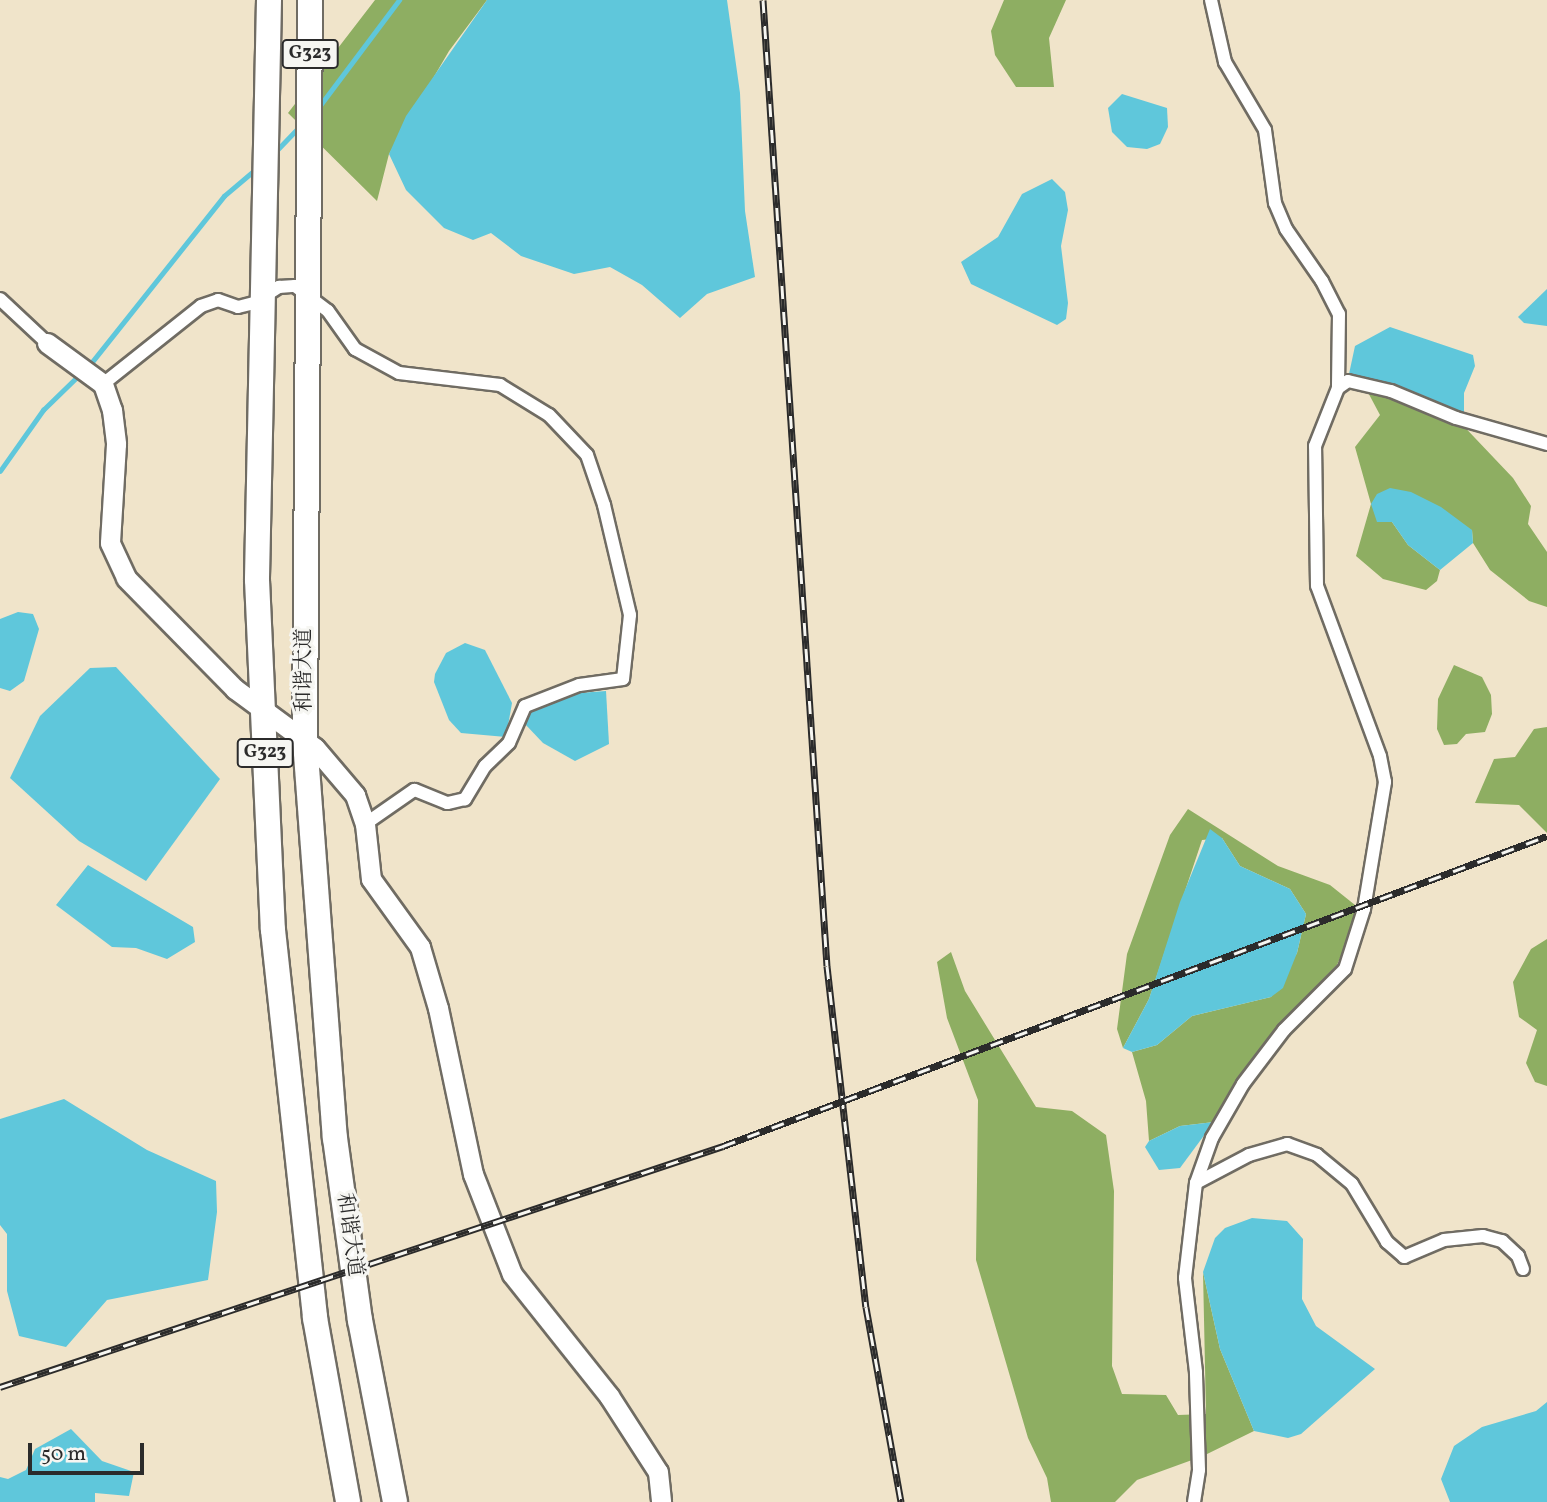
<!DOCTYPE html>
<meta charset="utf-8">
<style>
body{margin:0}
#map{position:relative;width:1547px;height:1502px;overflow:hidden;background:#f0e4ca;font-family:Vollkorn,"Noto Serif SC",serif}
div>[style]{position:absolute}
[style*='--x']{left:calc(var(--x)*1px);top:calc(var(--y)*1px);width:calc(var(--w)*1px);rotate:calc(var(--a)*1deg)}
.forest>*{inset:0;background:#8eae62}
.water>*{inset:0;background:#5fc7db}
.stream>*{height:4.5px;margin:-2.25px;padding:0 2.25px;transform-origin:2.25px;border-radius:2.25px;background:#5fc7db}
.roads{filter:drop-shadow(2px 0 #706c63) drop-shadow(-2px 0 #706c63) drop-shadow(0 2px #706c63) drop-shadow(0 -2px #706c63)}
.street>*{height:12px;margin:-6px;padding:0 6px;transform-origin:6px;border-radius:6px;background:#fff}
.secondary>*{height:19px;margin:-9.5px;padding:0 9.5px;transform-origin:9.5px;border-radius:9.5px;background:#fff}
.highway>*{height:24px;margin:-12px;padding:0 12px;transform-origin:12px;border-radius:12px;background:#fff}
.rail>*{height:7px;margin-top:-3.5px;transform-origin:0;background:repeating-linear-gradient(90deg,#f6f6f2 0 13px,#2b2b2b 0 26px);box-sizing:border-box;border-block:2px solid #2b2b2b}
span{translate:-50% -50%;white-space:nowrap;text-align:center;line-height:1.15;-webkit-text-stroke:6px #f6f6f2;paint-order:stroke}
.shield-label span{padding:2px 5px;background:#f6f6f2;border:2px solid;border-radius:5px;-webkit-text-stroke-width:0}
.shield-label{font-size:19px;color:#2b2b2b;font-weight:700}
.street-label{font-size:21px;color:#2b2b2b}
.scale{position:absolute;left:28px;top:1443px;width:116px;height:32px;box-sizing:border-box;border:4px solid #2b2b2b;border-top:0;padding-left:9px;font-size:21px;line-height:24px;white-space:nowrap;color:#2b2b2b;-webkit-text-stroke:5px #f6f6f2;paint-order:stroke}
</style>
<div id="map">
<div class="forest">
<div style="clip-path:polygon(375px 0,487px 0,449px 51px,389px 154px,377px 201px,288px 113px)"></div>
<div style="clip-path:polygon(1004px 0,1066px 0,1049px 38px,1054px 87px,1016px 87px,995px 55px,991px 31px)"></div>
<div style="clip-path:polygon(1363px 383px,1456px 418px,1513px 478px,1531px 506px,1528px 524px,1547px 552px,1547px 607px,1529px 601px,1490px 570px,1473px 543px,1472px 530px,1392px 522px,1408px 545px,1440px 570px,1437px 581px,1426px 590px,1383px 579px,1356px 556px,1371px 504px,1355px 447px,1380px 415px)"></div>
<div style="clip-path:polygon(1454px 665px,1482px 677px,1491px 695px,1492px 714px,1485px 732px,1466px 734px,1457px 744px,1444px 745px,1437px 729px,1438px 699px)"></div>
<div style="clip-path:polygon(1547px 727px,1547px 833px,1519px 805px,1475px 803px,1494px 759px,1515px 757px,1534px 729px)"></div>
<div style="clip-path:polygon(1188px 809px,1278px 866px,1330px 885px,1355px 905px,1353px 928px,1337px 965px,1279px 1025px,1214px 1122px,1180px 1126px,1149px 1141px,1146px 1101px,1132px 1052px,1157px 1045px,1192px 1016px,1271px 997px,1297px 953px,1306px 914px,1290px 889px,1240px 866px,1222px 838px,1202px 840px,1149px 999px,1123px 1048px,1117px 1029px,1127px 954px,1170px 835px)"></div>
<div style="clip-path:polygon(1547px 939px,1547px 1086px,1535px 1082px,1526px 1063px,1537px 1030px,1519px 1017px,1513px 982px,1531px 949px)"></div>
<div style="clip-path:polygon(951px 952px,965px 991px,1036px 1107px,1072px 1111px,1106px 1135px,1114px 1191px,1112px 1366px,1122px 1394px,1166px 1395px,1178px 1415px,1206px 1414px,1203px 1272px,1220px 1349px,1254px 1431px,1203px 1456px,1137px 1480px,1115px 1502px,1051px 1502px,1047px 1478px,1028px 1438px,976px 1260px,978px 1100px,947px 1018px,937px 962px)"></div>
</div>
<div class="water">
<div style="clip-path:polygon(487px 0,727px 0,740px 93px,745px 211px,755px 277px,707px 294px,680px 318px,642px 285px,610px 267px,574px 274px,521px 256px,491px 233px,473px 240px,444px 228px,406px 190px,389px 154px,406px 116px)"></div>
<div style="clip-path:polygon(1122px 94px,1167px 108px,1168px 127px,1160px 144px,1147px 149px,1127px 147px,1112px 132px,1108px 108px)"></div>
<div style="clip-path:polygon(1052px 179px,1065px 192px,1068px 210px,1061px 246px,1068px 303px,1066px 319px,1057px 325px,971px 284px,961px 262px,998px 237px,1022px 194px)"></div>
<div style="clip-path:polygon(1547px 289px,1547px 326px,1524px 323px,1518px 317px)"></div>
<div style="clip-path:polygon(1390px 327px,1473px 355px,1475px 366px,1464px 393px,1464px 413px,1456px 418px,1349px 374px,1355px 346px)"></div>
<div style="clip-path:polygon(1390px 488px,1411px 492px,1441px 507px,1472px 530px,1473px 543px,1440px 570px,1408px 545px,1392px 522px,1377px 522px,1371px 504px,1377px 494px)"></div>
<div style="clip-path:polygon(18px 612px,33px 614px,39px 629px,24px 681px,10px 691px,0 688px,0 619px)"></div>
<div style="clip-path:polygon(465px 643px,485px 650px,512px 703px,506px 737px,461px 733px,449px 720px,434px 682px,435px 674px,446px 653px)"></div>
<div style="clip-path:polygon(116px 667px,220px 779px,146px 881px,79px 841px,10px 778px,40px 716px,90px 668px)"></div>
<div style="clip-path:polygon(606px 691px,609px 744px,575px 761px,543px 743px,525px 724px,531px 710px,579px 693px)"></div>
<div style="clip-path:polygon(1210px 829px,1222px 838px,1240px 866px,1290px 889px,1306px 914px,1297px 953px,1283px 988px,1271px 997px,1192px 1016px,1157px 1045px,1132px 1052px,1123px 1048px,1149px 999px,1180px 902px)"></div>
<div style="clip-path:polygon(88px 865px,193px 927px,195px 942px,167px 959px,136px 948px,112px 947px,56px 905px)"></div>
<div style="clip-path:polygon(64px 1099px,147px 1150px,216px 1181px,217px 1212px,208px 1280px,107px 1300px,66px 1347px,19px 1336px,7px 1291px,7px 1234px,0 1225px,0 1119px)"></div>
<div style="clip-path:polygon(1214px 1122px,1180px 1168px,1159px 1170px,1145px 1147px,1149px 1141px,1180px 1126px)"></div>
<div style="clip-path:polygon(1252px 1218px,1287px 1221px,1303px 1239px,1302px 1299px,1316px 1326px,1375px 1369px,1301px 1434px,1288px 1438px,1254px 1431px,1220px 1349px,1203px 1272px,1215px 1238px,1225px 1228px)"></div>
<div style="clip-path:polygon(1547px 1402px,1547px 1502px,1450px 1502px,1441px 1479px,1454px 1446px,1482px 1427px,1536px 1411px)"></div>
<div style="clip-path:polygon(71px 1429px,102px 1461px,134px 1472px,129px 1496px,95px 1493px,95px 1502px,0 1502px,0 1477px,8px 1479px,26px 1470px,35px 1449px)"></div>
</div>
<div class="stream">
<div style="--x:318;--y:108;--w:135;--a:-53.1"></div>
<div style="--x:276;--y:151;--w:33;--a:-46"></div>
<div style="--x:88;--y:367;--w:218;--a:-51.5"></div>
<div style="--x:224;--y:196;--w:42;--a:-40.2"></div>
<div style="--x:0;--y:471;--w:75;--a:-54.8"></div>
<div style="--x:43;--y:410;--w:50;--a:-44.2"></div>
</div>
<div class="roads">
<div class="street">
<div style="--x:1211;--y:0;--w:64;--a:77.3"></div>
<div style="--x:1225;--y:62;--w:79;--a:59.5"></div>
<div style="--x:1265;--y:130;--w:74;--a:82.2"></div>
<div style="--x:1275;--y:203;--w:28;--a:67"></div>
<div style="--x:1286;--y:229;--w:63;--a:55.3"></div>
<div style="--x:1322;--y:281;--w:37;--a:63"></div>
<div style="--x:1339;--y:314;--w:74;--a:90.8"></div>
<div style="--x:0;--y:299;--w:64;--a:43.1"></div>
<div style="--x:103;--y:384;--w:125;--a:-38.5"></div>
<div style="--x:201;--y:306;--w:18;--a:-19"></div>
<div style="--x:218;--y:300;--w:21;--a:19"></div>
<div style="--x:238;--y:307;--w:16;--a:-14"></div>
<div style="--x:254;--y:303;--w:30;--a:-33"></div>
<div style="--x:279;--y:287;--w:16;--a:-4"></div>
<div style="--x:295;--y:286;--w:41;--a:37.1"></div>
<div style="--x:328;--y:311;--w:47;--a:54.6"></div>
<div style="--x:355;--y:349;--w:50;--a:28.6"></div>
<div style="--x:399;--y:373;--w:102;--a:6.8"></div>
<div style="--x:500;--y:385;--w:57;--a:31.5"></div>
<div style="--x:549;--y:415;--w:55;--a:46.5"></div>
<div style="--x:587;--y:455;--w:53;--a:71.2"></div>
<div style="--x:604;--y:505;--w:113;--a:76.7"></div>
<div style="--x:630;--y:615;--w:64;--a:96.2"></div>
<div style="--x:623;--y:679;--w:44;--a:172.2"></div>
<div style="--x:579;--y:685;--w:58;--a:158.7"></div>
<div style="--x:525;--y:706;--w:40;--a:113.4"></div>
<div style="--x:509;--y:743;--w:33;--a:136"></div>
<div style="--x:485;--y:766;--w:39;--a:121"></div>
<div style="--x:465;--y:799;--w:18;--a:167"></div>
<div style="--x:447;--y:803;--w:35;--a:-158"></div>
<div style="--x:414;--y:790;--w:60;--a:145.2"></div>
<div style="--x:1196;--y:1183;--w:60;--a:-27.8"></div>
<div style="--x:1249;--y:1155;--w:40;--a:-16"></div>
<div style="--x:1287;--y:1144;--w:32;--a:20"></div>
<div style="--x:1317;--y:1155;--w:45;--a:39.6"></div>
<div style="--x:1352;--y:1184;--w:68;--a:58.9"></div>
<div style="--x:1387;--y:1242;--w:23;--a:41"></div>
<div style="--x:1404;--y:1257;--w:43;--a:-23"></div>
<div style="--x:1444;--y:1240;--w:39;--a:-6"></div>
<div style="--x:1483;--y:1236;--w:20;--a:15"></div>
<div style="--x:1502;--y:1241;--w:22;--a:43"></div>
<div style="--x:1518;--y:1256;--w:14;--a:69"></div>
<div style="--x:1194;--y:1502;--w:32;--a:-81"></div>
<div style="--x:1199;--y:1470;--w:98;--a:-91.8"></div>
<div style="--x:1196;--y:1372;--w:95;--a:-96.7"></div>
<div style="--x:1185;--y:1278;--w:96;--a:-83.4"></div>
<div style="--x:1196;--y:1183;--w:48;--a:-70.4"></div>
<div style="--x:1212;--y:1138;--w:62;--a:-60.1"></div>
<div style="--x:1243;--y:1084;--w:68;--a:-52.8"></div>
<div style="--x:1284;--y:1030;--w:86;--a:-45"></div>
<div style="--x:1345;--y:969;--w:63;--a:-72.4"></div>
<div style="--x:1364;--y:909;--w:129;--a:-80.6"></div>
<div style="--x:1385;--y:782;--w:26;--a:-101"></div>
<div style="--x:1380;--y:756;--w:181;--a:-110.3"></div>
<div style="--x:1317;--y:586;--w:140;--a:-90.8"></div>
<div style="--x:1315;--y:446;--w:62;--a:-68.4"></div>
<div style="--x:1338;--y:388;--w:12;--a:-35"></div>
<div style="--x:1348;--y:381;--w:44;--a:13.1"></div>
<div style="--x:1391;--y:391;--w:70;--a:22.6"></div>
<div style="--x:1456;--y:418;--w:95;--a:15.9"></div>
</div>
<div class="secondary">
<div style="--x:47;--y:343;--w:69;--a:36.2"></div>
<div style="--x:103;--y:384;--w:28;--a:71"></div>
<div style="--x:112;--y:410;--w:34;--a:83"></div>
<div style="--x:116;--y:444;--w:99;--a:93.5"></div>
<div style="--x:110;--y:543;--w:38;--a:65"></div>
<div style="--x:126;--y:578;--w:156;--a:45.5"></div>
<div style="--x:235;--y:689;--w:99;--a:36.4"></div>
<div style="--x:315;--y:748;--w:62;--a:49.6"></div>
<div style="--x:355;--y:795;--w:31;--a:71"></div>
<div style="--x:365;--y:824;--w:55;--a:83.8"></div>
<div style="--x:371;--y:879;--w:84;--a:54.2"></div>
<div style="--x:420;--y:947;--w:64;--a:73.6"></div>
<div style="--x:438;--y:1008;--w:170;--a:78.1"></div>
<div style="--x:473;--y:1174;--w:107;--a:68.7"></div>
<div style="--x:512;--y:1274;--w:156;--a:51.5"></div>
<div style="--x:609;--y:1396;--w:90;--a:57.2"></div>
<div style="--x:658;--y:1472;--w:30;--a:84"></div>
</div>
<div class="highway">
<div style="--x:269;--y:0;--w:580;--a:91.19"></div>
<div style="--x:257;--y:580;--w:350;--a:87.4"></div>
<div style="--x:273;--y:930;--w:390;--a:83.8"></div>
<div style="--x:315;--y:1318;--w:187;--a:79.8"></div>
<div style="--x:310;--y:0;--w:741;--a:90.39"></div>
<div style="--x:305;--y:741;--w:398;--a:85.7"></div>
<div style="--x:335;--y:1138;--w:184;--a:82.2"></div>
<div style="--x:360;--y:1320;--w:185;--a:79.1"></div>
</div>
</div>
<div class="rail">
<div style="--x:763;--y:0;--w:968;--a:86.21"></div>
<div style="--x:827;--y:966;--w:343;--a:83.5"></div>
<div style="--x:866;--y:1307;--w:198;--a:79.8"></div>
<div style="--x:0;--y:1387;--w:762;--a:-18.43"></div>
<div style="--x:723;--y:1146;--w:880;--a:-20.62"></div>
</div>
<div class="shield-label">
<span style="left:310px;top:54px">G323</span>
<span style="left:265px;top:753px">G323</span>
</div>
<div class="street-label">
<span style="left:305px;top:670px;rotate:-90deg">和谐大道</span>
<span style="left:349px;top:1235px;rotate:82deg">和谐大道</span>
</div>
<div class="scale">50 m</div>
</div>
